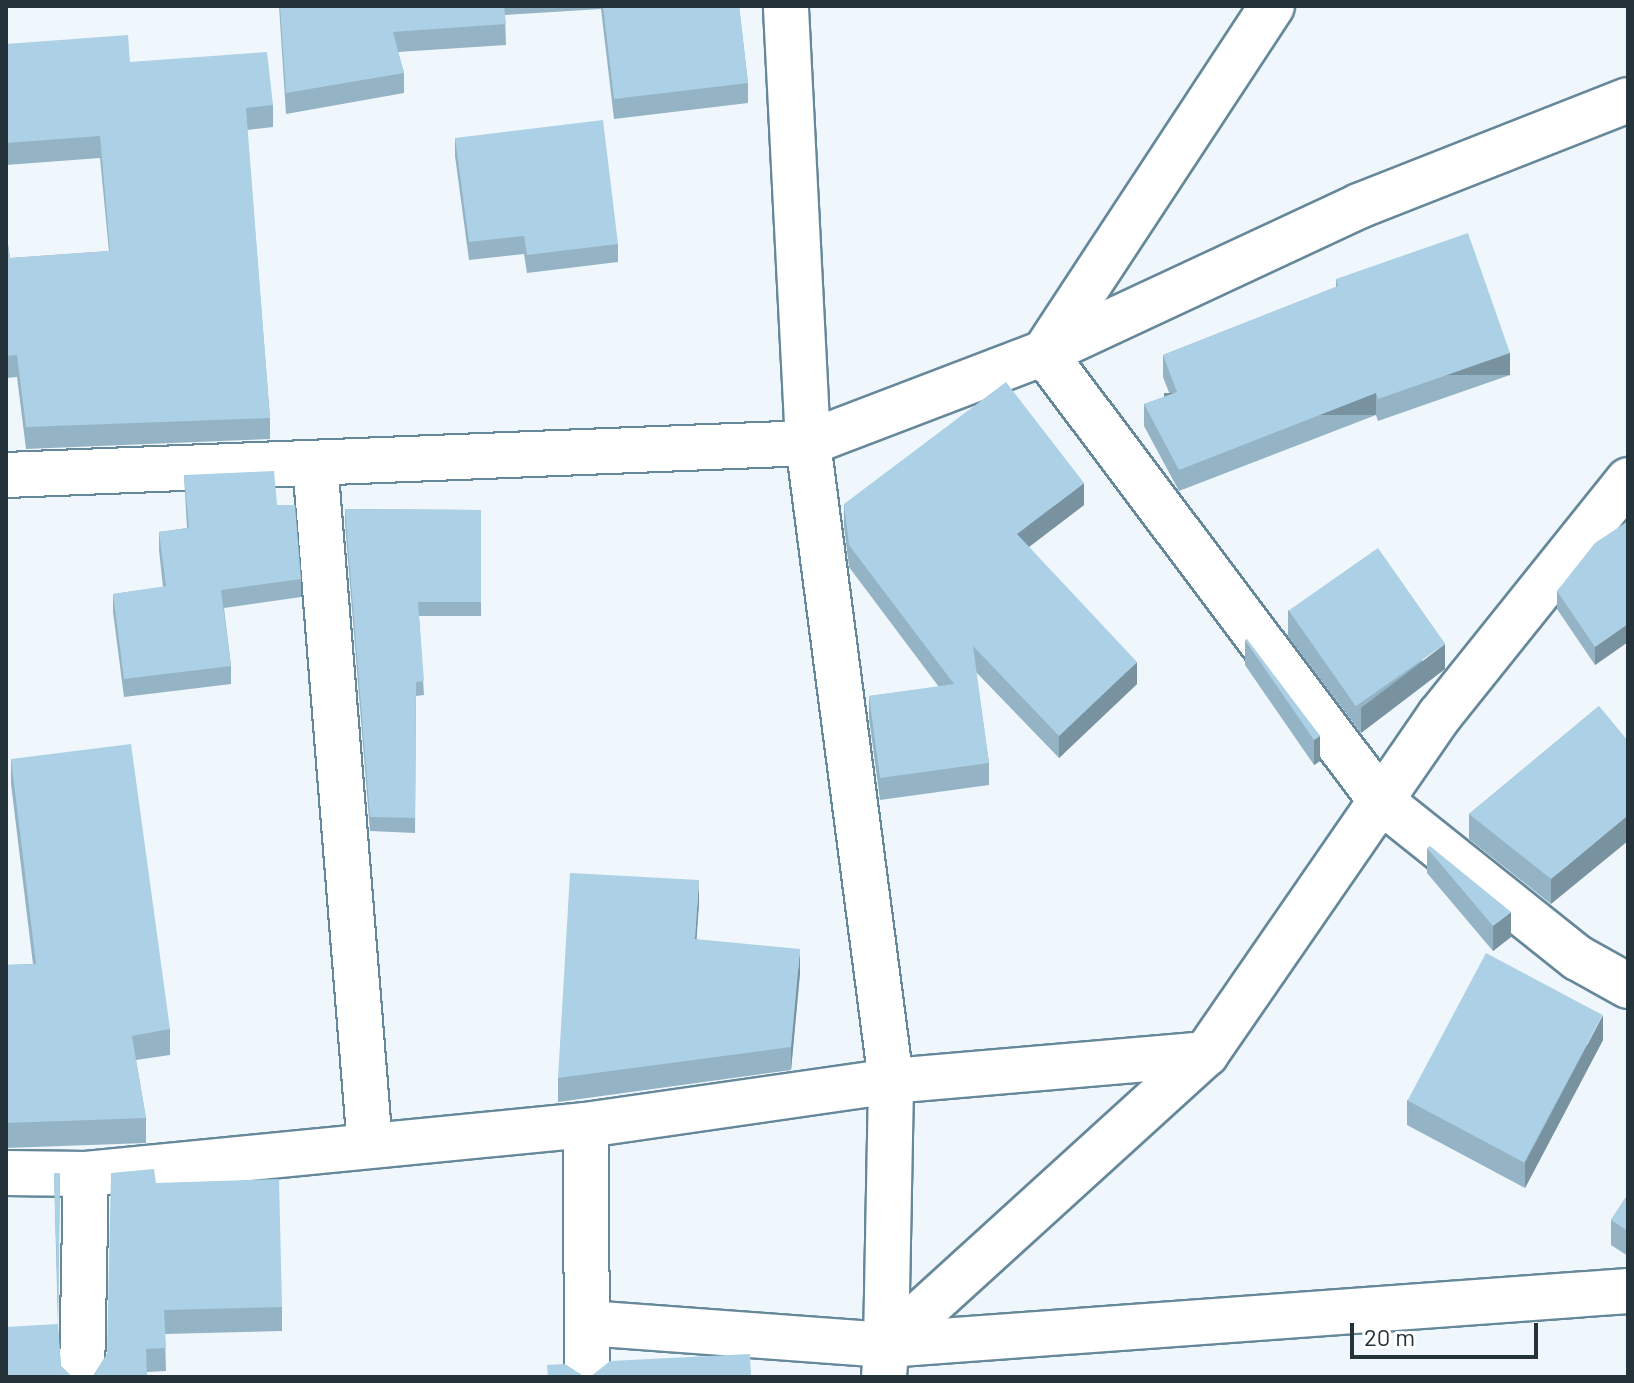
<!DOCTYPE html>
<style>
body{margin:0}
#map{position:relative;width:1634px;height:1383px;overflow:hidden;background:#f0f7fc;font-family:Barlow,sans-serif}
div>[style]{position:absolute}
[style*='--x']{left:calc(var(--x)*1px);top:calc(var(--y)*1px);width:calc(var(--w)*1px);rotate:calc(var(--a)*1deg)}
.roads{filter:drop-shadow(2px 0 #66889b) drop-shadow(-2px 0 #66889b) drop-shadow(0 2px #66889b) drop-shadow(0 -2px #66889b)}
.street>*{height:44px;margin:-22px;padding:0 22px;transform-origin:22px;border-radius:22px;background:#fff}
.wall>*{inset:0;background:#94b3c5}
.shaded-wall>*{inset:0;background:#7892a0;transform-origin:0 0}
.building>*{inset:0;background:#acd0e5;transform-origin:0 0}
span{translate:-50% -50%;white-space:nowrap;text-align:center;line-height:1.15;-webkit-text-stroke:8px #fff;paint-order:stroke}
.frame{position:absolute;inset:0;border:8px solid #24323a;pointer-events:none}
.scale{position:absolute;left:1350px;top:1323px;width:188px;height:36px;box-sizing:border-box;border:4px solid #24323a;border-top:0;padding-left:10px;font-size:24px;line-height:28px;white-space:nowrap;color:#24323a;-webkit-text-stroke:6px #fff;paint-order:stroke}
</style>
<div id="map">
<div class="roads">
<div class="street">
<div style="--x:1272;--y:6;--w:415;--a:123.3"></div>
<div style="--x:1044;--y:353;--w:561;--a:53.05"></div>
<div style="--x:1381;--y:801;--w:252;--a:38.6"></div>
<div style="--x:1578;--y:958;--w:57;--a:29.2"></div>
<div style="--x:315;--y:463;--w:685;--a:85.4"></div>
<div style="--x:6;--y:475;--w:803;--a:-2.28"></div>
<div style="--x:808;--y:443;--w:253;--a:-20.9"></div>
<div style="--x:1044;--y:353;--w:348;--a:-25"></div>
<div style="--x:1359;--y:206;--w:289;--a:-21.5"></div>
<div style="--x:586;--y:1125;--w:252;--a:89.8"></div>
<div style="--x:6;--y:1173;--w:80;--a:0.7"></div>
<div style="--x:86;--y:1174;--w:502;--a:-5.6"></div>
<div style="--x:586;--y:1125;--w:308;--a:-8.2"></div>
<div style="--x:891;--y:1081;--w:643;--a:-97.41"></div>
<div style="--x:808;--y:443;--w:438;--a:-92.9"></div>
<div style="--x:587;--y:1323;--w:300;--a:4.2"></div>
<div style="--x:886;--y:1345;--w:744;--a:-4.16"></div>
<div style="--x:886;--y:1345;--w:264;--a:-88.9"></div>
<div style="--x:891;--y:1081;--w:316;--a:-4.9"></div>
<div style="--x:1206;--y:1054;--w:412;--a:-55.4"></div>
<div style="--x:1440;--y:715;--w:301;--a:-51.3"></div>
<div style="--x:82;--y:1377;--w:203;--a:-88.9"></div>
<div style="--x:884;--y:1377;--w:32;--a:-86"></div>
<div style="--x:886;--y:1345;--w:433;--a:-42.3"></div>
</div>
</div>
<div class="wall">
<div style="clip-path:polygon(279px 6px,739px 6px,748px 83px,748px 103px,614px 119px,601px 9px,505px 15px,506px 45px,398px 52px,404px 73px,404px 93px,286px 114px)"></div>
<div style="clip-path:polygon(6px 44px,130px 62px,273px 105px,273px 127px,247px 130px,270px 418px,270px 439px,26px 449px,17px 377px,6px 378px,6px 231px,10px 258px,109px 251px,100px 158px,6px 165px)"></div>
<div style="clip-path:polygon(455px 138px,618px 244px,618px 262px,527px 273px,524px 254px,469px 260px,455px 156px)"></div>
<div style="clip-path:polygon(1336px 279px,1510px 375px,1378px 421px,1376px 415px,1179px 491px,1144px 426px,1144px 404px,1170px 395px,1163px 377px,1163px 355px,1336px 287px)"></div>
<div style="clip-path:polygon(184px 475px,277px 505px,301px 579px,301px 597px,224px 608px,231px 666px,231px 684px,124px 697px,113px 612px,113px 594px,163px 587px,159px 550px,159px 532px,187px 528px)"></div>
<div style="clip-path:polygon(844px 504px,1084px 505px,1029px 547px,1137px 684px,1059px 758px,976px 672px,989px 763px,989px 785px,880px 800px,869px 718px,869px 696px,939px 687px,849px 567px,844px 526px)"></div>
<div style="clip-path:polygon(345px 509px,481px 510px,481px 616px,419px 616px,424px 695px,416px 696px,415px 833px,370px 831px,345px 523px)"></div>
<div style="clip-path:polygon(1628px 521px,1628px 642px,1595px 665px,1557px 609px,1557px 591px)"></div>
<div style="clip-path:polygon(1288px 610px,1445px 669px,1361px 733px,1288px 636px)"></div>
<div style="clip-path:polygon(1245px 640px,1320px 736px,1320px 761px,1314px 765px,1245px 665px)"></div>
<div style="clip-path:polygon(1599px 706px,1551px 904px,1469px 839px,1469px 814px)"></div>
<div style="clip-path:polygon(11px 759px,170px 1029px,170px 1055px,136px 1060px,146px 1118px,146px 1143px,6px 1148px,6px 965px,33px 964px,11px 784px)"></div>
<div style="clip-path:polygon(1427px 848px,1511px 937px,1493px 951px,1427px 873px)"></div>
<div style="clip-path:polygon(699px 903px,696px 939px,800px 973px,791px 1070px,558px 1102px,558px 1078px)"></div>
<div style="clip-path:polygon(1603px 1040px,1525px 1188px,1407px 1125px,1407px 1100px)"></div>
<div style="clip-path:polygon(54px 1173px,60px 1173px,58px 1329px,61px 1366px,70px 1375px,93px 1376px,107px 1354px,156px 1183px,282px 1307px,282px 1331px,165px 1334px,166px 1371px,147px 1372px,147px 1377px,6px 1377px,58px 1326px)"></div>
<div style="clip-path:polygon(1628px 1194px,1628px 1256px,1611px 1245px,1611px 1220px)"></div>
</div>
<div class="shaded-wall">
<div style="left:1510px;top:353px;width:22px;height:140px;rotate:90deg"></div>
<div style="left:1376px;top:393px;width:22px;height:212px;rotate:90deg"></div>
<div style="clip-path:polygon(1084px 483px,1084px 505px,1017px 556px,1017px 534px)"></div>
<div style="clip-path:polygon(1628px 624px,1628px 642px,1595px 665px,1595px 647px)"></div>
<div style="clip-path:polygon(1445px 644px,1445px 669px,1361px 733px,1361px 708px)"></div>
<div style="clip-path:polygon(1137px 662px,1137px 684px,1059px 758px,1059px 736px)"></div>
<div style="clip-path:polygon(1320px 736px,1320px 761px,1314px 765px,1314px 740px)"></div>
<div style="clip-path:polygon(1628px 815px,1628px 841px,1551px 904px,1551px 879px)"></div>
<div style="clip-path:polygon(699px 880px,699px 903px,695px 963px,695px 939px)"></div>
<div style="clip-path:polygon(1511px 912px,1511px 937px,1493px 951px,1493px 926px)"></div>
<div style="clip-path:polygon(800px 949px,800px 973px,791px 1070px,791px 1047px)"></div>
<div style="clip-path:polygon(1603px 1015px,1603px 1040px,1525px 1188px,1525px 1163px)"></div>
</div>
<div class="building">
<div style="clip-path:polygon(280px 6px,504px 6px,506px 24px,393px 32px,404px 73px,286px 93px)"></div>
<div style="clip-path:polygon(603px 6px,739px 6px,748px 83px,614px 99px)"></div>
<div style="clip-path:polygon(128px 35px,130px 62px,267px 52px,273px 105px,246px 108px,270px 418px,26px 427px,17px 355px,6px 356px,6px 231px,10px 258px,110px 251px,100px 136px,6px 143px,6px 44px)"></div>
<div style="clip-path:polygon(603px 120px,618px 244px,527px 255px,524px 236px,469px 242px,455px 138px)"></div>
<div style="clip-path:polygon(1468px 233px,1510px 353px,1378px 399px,1376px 393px,1179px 470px,1144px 404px,1177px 392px,1163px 355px,1338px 286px,1336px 279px)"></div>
<div style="clip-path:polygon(1006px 382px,1084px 483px,1017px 534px,1137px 662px,1059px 736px,973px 646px,989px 763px,880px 778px,869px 696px,954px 684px,849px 545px,844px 504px)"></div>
<div style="clip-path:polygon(274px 471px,277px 505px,295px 505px,301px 579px,221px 590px,231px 666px,124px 679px,113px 594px,166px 586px,159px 532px,189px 528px,184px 475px)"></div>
<div style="clip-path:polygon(345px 509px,481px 510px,481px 602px,418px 602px,424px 681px,416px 682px,415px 818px,370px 817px)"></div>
<div style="clip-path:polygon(1628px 521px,1628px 624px,1595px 647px,1557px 591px,1595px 543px)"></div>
<div style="left:1378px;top:548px;width:117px;height:109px;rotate:55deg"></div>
<div style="clip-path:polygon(1247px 639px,1320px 736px,1314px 740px,1245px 640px)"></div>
<div style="clip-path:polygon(1599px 706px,1628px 741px,1628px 815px,1551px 879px,1469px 814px)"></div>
<div style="clip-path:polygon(131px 744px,170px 1029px,132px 1036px,146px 1118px,6px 1123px,6px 965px,36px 964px,11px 759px)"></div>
<div style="clip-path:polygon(1430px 846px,1511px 912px,1493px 926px,1427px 848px)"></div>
<div style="clip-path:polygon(570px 873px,699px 880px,695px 939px,800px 949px,791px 1047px,558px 1078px)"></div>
<div style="left:1486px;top:953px;width:132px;height:167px;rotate:28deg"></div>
<div style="clip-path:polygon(154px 1169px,156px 1183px,279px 1179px,282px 1307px,164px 1310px,166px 1348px,146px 1349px,147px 1377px,6px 1377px,6px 1327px,58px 1324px,61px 1366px,70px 1375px,93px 1376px,107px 1354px,111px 1173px)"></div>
<div style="clip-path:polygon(54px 1173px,60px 1173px,58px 1306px)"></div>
<div style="clip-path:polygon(1628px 1194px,1628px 1231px,1611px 1220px)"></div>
<div style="clip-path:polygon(750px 1354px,751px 1377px,590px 1377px,610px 1361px)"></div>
<div style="clip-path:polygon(565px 1364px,585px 1377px,548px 1377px,547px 1365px)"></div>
</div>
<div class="frame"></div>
<div class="scale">20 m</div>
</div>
